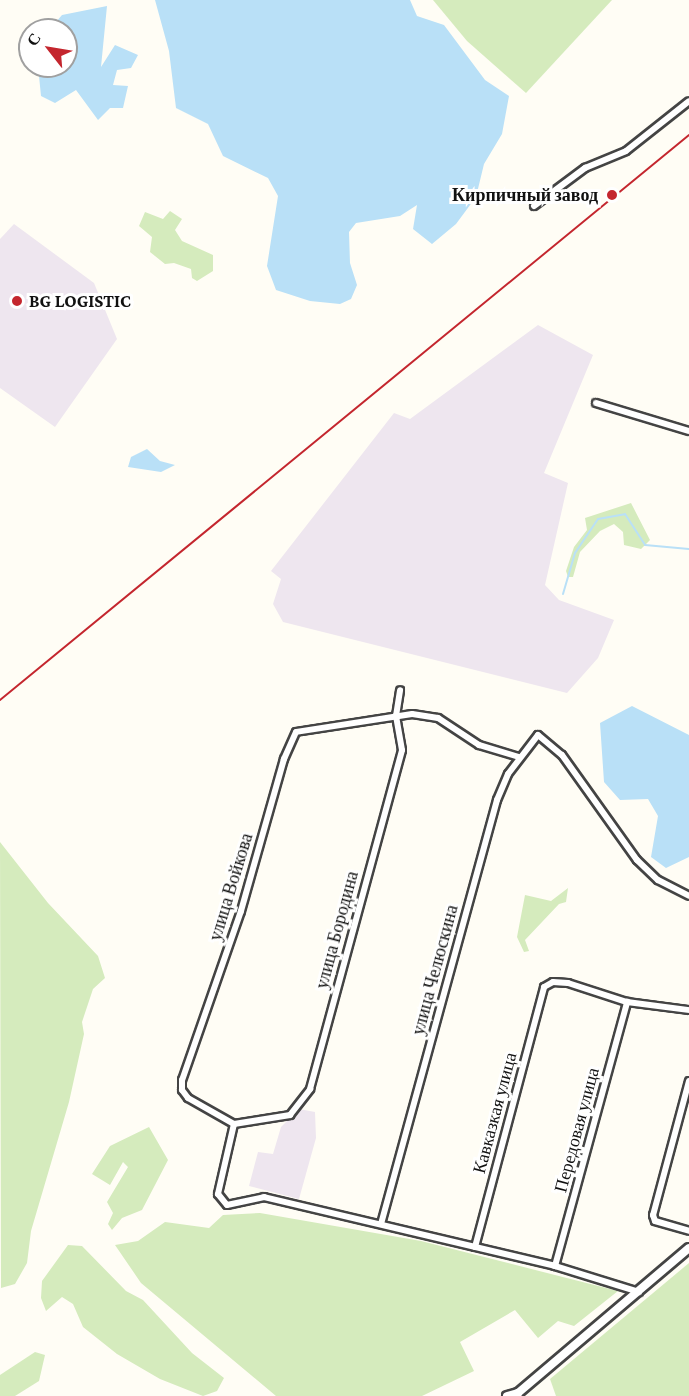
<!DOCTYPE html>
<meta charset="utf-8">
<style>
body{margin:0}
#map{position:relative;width:689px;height:1396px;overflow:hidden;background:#fffdf5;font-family:"Crimson Pro",serif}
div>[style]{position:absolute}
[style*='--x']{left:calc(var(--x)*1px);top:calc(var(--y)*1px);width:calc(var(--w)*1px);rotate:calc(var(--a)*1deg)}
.industrial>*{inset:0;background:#eee6ef}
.green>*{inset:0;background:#d5ebbd}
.water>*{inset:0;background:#b9e0f7}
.stream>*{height:2px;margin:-1px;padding:0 1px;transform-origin:1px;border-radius:1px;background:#b9e0f7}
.roads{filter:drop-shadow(2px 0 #444) drop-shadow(-2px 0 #444) drop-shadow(0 2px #444) drop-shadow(0 -2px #444)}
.minor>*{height:6px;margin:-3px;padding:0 3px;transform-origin:3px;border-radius:3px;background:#fff}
.tertiary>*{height:8px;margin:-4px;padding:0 4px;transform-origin:4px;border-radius:4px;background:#fff}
.rail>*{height:2px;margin:-1px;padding:0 1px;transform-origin:1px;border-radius:1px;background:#c4262e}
.dots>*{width:16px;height:16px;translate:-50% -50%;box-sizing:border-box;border:3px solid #fff;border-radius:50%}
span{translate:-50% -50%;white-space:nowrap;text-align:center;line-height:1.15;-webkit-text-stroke:6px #fff;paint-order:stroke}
.poi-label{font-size:18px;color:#111;font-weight:700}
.right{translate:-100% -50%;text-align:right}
.left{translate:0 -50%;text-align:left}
.street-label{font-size:18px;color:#111}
.north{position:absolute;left:18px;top:18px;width:60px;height:60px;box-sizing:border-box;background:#fff;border:2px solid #a0a0a0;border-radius:50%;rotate:301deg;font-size:16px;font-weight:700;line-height:24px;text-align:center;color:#111}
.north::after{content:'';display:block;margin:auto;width:21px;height:27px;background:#c4262e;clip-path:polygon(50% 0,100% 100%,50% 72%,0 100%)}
</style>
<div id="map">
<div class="industrial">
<div style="clip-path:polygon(14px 224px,94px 283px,117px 339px,55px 427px,0 388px,0 239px)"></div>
<div style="clip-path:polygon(538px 325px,593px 355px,544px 473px,568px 483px,545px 585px,559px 600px,614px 620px,598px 658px,567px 693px,283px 622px,273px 604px,281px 579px,271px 571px,394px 413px,410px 419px)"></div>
<div style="clip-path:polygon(299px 1109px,315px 1112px,316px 1138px,299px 1199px,249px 1186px,258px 1152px,273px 1154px,281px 1127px)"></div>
</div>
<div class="green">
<div style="clip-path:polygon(433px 0,612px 0,526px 93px,467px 41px)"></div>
<div style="clip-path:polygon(170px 211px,182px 219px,175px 230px,182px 241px,213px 255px,213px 271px,197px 281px,192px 278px,191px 269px,174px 263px,165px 264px,150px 252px,152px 237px,139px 226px,145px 212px,163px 219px)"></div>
<div style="clip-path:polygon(631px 503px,650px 540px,641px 549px,624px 545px,623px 532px,614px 524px,600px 531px,580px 552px,573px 577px,568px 577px,566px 571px,574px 547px,587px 530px,585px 518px)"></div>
<div style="clip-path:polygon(0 842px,48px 903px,98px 956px,105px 978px,93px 989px,82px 1022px,84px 1034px,69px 1102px,31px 1231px,27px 1263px,15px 1284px,1px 1288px)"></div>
<div style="clip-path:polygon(568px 888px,566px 902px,559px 904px,525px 940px,529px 951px,524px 952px,517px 937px,525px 895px,551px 901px)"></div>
<div style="clip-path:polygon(149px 1127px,168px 1160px,142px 1210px,122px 1218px,112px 1230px,108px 1224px,113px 1213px,107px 1202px,128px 1167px,123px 1162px,110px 1185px,92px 1174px,110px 1146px)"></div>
<div style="clip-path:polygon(260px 1213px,421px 1241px,618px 1291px,574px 1326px,558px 1321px,538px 1338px,515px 1310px,460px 1342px,474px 1371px,422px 1396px,276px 1396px,141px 1283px,115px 1245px,138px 1241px,165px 1222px,209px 1228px,223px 1215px)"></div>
<div style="clip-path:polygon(68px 1245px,82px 1246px,126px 1291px,143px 1300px,192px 1353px,224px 1378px,217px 1391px,203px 1396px,160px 1379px,117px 1354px,83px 1327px,73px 1304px,62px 1297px,46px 1311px,41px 1298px,42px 1281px)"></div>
<div style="clip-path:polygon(689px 1263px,689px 1396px,556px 1396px,550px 1379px)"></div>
<div style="clip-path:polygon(35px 1352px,45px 1355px,39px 1381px,15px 1396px,0 1396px,0 1375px)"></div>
</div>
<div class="water">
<div style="clip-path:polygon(155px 0,410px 0,417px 16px,444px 25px,485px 80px,509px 96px,502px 134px,484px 164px,476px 197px,456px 224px,432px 244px,413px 229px,417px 205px,400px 216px,356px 223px,349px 232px,350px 263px,357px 285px,351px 299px,340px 304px,310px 301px,276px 290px,267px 266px,278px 196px,268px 178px,223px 156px,208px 124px,176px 108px,169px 51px)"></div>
<div style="clip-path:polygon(107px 6px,101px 67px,115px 45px,138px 55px,131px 68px,117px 70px,113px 85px,128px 86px,123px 108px,110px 108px,98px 120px,76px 90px,55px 103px,41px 96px,38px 66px,66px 66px,66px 30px,49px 30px,62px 15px)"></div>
<div style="clip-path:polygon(147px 449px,160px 461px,175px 465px,161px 472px,128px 467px,131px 457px)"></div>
<div style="clip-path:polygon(632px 706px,689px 735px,689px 857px,666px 868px,651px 857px,658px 816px,648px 799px,620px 800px,604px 782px,600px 723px)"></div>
</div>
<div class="stream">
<div style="--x:563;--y:594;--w:43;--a:-73.7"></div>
<div style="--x:575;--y:553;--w:41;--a:-55.9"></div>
<div style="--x:598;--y:519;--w:27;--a:-10"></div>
<div style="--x:625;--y:514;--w:37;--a:57"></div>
<div style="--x:645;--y:545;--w:44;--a:5.2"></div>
</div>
<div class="roads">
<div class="minor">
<div style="--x:534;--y:206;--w:64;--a:-36.7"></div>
<div style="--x:585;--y:168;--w:44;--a:-22.5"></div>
<div style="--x:626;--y:151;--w:80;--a:-38.4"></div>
<div style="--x:596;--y:403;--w:97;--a:16.8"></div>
<div style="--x:519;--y:757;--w:42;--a:-163.3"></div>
<div style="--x:479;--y:745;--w:49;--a:-146.6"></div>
<div style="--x:438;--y:718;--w:26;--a:-171"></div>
<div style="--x:412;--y:714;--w:117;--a:171.2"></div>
<div style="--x:296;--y:732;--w:30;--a:114"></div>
<div style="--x:284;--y:759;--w:158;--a:105.8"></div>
<div style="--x:241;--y:911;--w:179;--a:109.2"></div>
<div style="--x:182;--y:1080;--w:10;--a:90"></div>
<div style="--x:182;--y:1090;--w:10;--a:53"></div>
<div style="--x:188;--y:1098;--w:53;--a:29.5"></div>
<div style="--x:234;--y:1124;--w:72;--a:102.9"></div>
<div style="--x:218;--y:1194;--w:14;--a:51"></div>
<div style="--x:227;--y:1205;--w:38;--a:-12"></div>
<div style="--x:264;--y:1197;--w:299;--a:13.3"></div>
<div style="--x:555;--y:1266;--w:88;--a:17.2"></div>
<div style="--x:689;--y:1081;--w:139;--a:105"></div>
<div style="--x:653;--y:1215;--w:6;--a:72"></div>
<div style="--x:655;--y:1221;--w:35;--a:16"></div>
<div style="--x:234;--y:1124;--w:57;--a:-9.1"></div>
<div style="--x:290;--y:1115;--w:33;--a:-52"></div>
<div style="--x:310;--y:1089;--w:351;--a:-74.8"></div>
<div style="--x:402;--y:750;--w:35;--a:-100"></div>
<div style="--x:396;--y:716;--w:26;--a:-81"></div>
<div style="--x:381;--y:1224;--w:440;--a:-74.7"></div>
<div style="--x:497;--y:800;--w:28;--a:-67"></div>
<div style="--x:508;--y:774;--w:49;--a:-52.4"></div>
<div style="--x:538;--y:735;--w:31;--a:40"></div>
<div style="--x:562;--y:755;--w:129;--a:54.5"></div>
<div style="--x:637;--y:860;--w:29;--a:44"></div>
<div style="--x:658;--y:880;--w:35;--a:27"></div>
<div style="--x:475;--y:1247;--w:269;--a:-75.1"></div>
<div style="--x:544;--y:987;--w:10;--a:-29"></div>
<div style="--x:553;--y:982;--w:15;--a:4"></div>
<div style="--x:568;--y:983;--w:62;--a:17.9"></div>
<div style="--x:627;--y:1002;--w:63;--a:7.4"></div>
<div style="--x:555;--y:1266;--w:274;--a:-74.7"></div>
</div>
<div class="tertiary">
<div style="--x:518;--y:1393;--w:224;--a:-40.3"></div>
<div style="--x:507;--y:1396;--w:11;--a:-15"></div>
<div style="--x:518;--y:1393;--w:3;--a:108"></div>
</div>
</div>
<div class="rail">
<div style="--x:0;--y:700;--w:891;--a:-39.35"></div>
</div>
<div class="dots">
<div style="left:612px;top:195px;background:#c4262e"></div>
<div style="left:17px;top:301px;background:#c4262e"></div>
</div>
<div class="poi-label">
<span class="right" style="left:598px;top:195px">Кирпичный завод</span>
<span class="left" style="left:29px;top:301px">BG LOGISTIC</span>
</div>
<div class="street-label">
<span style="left:231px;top:887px;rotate:-73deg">улица Войкова</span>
<span style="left:337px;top:930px;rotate:-75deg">улица Бородина</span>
<span style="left:435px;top:970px;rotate:-75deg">улица Челюскина</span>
<span style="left:495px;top:1113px;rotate:-75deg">Кавказкая улица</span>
<span style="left:577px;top:1130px;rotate:-75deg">Передовая улица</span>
</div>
<div class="north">С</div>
</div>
